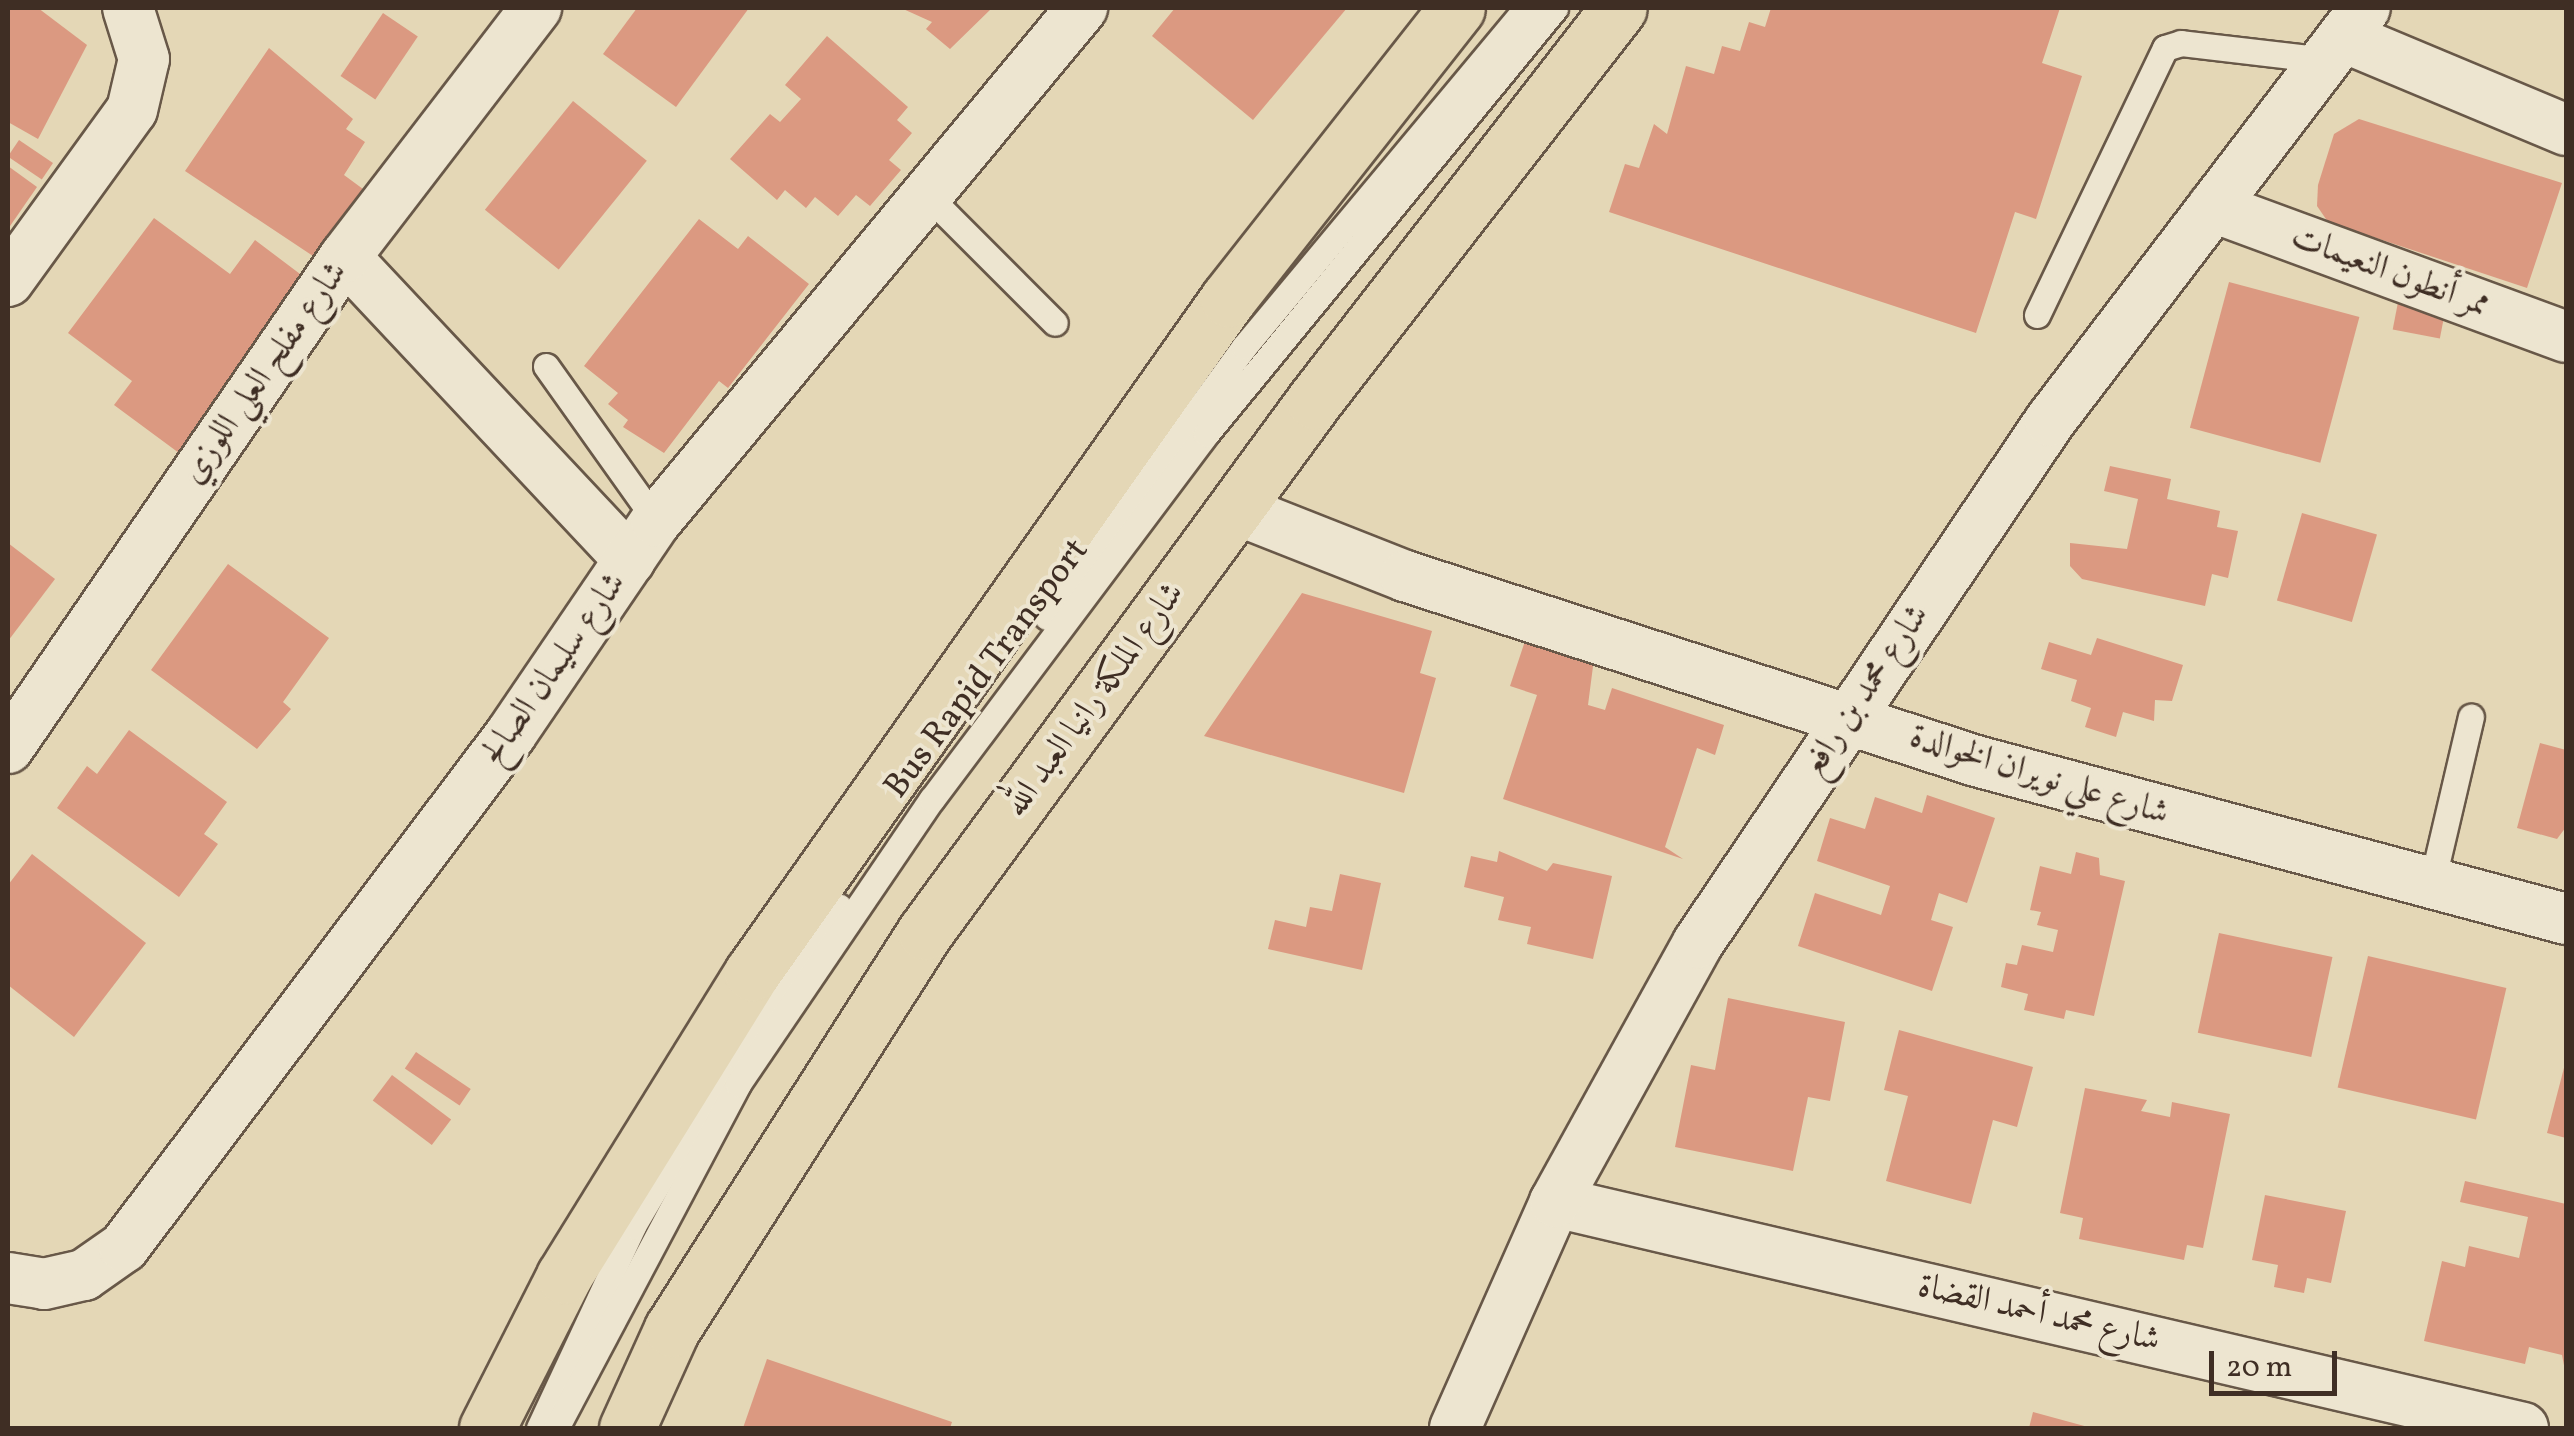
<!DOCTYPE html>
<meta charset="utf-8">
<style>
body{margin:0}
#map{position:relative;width:2574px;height:1436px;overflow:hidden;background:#e4d7b6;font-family:Vollkorn,Amiri,serif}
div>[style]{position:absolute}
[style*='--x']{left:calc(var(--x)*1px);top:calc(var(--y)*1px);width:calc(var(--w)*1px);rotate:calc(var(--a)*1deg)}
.building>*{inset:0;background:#db9981;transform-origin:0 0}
.roads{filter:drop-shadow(2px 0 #685848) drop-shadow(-2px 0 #685848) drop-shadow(0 2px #685848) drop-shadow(0 -2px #685848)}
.service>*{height:25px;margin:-12.5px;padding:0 12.5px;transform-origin:12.5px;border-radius:12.5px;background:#ede5d0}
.minor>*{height:50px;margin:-25px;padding:0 25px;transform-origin:25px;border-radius:25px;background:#ede5d0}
.primary>*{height:55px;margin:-27.5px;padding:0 27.5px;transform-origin:27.5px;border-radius:27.5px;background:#e4d7b6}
span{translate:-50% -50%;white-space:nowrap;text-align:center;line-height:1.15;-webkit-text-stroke:8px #ede5d0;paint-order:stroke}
.street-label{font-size:35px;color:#3f2e24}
.frame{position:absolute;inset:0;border:10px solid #3f2e24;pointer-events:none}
.scale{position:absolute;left:2209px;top:1351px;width:128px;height:45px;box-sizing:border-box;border:5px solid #3f2e24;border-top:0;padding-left:12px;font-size:30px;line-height:35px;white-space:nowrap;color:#3f2e24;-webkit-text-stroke:8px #ede5d0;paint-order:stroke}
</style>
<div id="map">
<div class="building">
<div style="clip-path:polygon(8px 8px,38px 8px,87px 45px,38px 139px,8px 122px)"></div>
<div style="clip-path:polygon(637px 8px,749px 8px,676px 107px,603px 54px)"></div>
<div style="clip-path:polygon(901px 8px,992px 8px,950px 49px,926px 29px,932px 22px)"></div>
<div style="clip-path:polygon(1175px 8px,1347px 8px,1253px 120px,1152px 36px)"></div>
<div style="clip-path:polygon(1771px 8px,2060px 8px,2042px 63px,2082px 76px,2036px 219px,2015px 212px,1976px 333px,1609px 212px,1625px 164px,1639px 168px,1654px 124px,1667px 134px,1686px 66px,1714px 74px,1722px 46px,1740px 51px,1749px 22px,1765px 27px)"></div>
<div style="left:383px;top:13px;width:42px;height:76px;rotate:34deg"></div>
<div style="clip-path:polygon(827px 36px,908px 107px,897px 120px,912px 133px,889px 160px,901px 170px,870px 206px,856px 195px,838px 216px,815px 197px,806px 208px,785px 190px,777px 200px,730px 159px,770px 114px,780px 122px,801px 99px,785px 85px)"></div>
<div style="clip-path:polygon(269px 48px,353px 119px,346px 129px,365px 142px,344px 175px,363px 189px,316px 258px,185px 171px)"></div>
<div style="left:573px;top:101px;width:95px;height:140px;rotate:39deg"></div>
<div style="clip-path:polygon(2359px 119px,2562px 183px,2527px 288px,2328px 222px,2317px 206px,2318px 185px,2334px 134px)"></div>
<div style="left:19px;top:140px;width:41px;height:20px;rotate:34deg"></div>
<div style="clip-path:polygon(8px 166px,37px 187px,8px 229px)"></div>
<div style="clip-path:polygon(154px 218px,230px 274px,255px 240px,308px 280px,179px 453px,114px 405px,132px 381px,68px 333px)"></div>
<div style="clip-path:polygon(699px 219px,738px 249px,748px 236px,809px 284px,728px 388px,719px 381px,664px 453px,623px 427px,628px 420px,608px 404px,618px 393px,584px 366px)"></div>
<div style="left:2229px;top:282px;width:135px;height:151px;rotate:15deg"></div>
<div style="left:2399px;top:297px;width:48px;height:33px;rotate:11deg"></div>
<div style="clip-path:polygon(2110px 466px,2171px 479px,2167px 499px,2220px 511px,2217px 527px,2238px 531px,2228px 578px,2212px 574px,2205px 606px,2082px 579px,2070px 566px,2070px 543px,2127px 549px,2138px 499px,2104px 491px)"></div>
<div style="left:2302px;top:513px;width:78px;height:91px;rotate:16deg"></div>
<div style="clip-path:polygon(8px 543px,55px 579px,8px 641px)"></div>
<div style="clip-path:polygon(228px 564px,329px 638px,283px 702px,291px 709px,257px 749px,151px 670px)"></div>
<div style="clip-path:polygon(1302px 593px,1432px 631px,1420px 673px,1436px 678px,1404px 793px,1204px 736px)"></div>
<div style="clip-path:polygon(1529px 629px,1595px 651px,1588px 705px,1605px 710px,1612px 688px,1724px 725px,1715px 755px,1697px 748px,1665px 847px,1683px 859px,1503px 799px,1537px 695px,1510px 686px)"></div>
<div style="clip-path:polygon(2097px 638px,2183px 665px,2172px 701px,2155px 700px,2154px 721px,2123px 712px,2116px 737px,2085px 727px,2091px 708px,2071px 701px,2077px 680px,2041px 669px,2049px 642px,2091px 655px)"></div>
<div style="clip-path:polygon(129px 730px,227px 802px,204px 834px,218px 844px,179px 897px,57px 808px,87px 766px,97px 774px)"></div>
<div style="clip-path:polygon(2540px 743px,2566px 750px,2566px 827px,2557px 839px,2517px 828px)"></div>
<div style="clip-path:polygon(1927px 795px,1995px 818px,1967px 903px,1939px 893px,1931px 920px,1953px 927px,1932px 991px,1798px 946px,1815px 893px,1881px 915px,1890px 886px,1817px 861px,1830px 818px,1865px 829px,1875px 797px,1922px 813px)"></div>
<div style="clip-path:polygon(1499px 851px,1547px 871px,1553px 863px,1612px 876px,1593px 959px,1527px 944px,1531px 927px,1498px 920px,1504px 897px,1464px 887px,1471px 856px,1497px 862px)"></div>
<div style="clip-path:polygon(2076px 852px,2099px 858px,2100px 875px,2125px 881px,2094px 1016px,2066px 1010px,2064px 1019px,2024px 1010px,2028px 994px,2001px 987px,2006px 963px,2017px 965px,2022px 945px,2053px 952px,2058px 930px,2037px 925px,2041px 912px,2030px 910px,2040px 866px,2071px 874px)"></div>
<div style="clip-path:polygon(32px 854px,146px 943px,74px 1037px,8px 985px,8px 885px)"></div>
<div style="clip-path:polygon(1340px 874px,1381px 883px,1362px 970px,1268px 949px,1275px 920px,1306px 927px,1310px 907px,1332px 911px)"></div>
<div style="left:2219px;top:933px;width:116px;height:102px;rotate:12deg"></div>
<div style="left:2368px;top:956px;width:142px;height:135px;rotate:13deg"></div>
<div style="clip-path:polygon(1728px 998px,1845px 1022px,1830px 1101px,1808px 1097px,1793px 1171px,1675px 1147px,1691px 1065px,1715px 1070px)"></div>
<div style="clip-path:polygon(1899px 1030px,2033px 1067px,2017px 1127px,1993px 1120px,1971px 1204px,1886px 1181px,1908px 1096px,1884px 1090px)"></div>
<div style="left:416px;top:1052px;width:66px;height:20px;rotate:34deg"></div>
<div style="clip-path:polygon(2565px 1064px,2566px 1064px,2566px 1138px,2547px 1133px)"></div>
<div style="left:392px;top:1075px;width:74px;height:32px;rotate:37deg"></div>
<div style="clip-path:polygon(2085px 1088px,2147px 1100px,2141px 1111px,2170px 1117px,2172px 1102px,2230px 1114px,2203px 1248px,2187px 1245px,2184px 1260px,2079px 1239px,2083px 1218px,2060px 1213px)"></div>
<div style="clip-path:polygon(2465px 1181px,2566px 1204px,2566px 1376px,2562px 1355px,2529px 1347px,2525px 1364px,2424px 1341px,2442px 1261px,2465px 1267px,2469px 1246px,2519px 1258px,2528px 1217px,2460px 1202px)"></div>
<div style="clip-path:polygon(2265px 1195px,2346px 1211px,2331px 1283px,2307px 1278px,2304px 1293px,2274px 1287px,2278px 1265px,2252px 1260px)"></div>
<div style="clip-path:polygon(767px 1359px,952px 1422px,950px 1428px,743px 1428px)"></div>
<div style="clip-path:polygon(2033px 1412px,2088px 1427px,2088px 1428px,2029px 1428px)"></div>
</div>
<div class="roads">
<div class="service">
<div style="--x:926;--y:194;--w:182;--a:45"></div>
<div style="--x:2037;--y:315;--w:296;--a:-64.4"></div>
<div style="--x:2165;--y:48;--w:17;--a:-17"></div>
<div style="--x:2181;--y:43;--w:146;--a:6.7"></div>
<div style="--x:546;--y:366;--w:190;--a:54.6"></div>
<div style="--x:1047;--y:617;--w:334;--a:-53.9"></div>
<div style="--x:1244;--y:347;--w:441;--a:-50.2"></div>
<div style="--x:2431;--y:887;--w:175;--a:-76.8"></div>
<div style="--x:539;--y:1428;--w:223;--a:-65"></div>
<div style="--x:633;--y:1226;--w:199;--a:-59.6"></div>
<div style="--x:734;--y:1054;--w:181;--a:-54.6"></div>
<div style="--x:556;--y:1428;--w:389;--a:-62.1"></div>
<div style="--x:738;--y:1084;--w:345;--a:-55.8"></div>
<div style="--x:932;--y:799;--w:456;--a:-53.1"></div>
<div style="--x:1206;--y:434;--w:551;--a:-50.67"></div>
</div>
<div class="minor">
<div style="--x:2344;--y:37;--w:241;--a:22.7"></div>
<div style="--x:2213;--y:207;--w:376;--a:20.2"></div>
<div style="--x:345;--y:257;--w:416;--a:46.8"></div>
<div style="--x:8;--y:281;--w:211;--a:-54.1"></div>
<div style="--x:132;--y:110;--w:52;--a:-76.8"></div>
<div style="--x:144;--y:59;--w:53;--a:-107.4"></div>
<div style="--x:1235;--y:509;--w:183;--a:21.5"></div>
<div style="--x:1405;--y:576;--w:600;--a:17.95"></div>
<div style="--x:1976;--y:761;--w:611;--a:14.99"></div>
<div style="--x:8;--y:748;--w:596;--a:-55.54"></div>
<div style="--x:345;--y:257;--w:314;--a:-52.5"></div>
<div style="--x:1555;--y:1202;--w:994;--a:13.14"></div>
<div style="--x:8;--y:1278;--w:36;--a:9"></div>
<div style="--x:44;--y:1284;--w:41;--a:-12.7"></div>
<div style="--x:84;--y:1275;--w:49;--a:-35"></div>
<div style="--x:124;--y:1247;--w:643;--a:-52.97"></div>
<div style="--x:511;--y:734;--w:258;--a:-55.8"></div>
<div style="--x:656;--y:521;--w:667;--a:-50.29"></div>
<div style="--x:1455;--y:1428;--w:247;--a:-66.1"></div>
<div style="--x:1555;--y:1202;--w:296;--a:-61.1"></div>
<div style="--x:1698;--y:943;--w:630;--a:-56.01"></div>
<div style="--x:2050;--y:421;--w:519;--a:-52.67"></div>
</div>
<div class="primary">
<div style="--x:487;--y:1428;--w:170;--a:-63.1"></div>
<div style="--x:564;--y:1276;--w:357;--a:-58.2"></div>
<div style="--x:752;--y:973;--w:825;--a:-54.77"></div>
<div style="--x:1228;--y:299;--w:370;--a:-51.8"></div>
<div style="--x:627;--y:1428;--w:109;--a:-65.6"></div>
<div style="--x:672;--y:1329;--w:471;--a:-57.5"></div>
<div style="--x:925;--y:932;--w:658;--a:-53.77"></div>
<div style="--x:1314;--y:401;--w:497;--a:-52.2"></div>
</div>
</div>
<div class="street-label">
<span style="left:2390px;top:272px;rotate:20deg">ممر أنطون النعيمات</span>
<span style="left:265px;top:373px;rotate:-55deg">شارع مفلح العلي اللوزي</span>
<span style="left:554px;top:669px;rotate:-55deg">شارع سليمان الصالح</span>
<span style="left:987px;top:669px;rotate:-53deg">Bus Rapid Transport</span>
<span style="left:1866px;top:691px;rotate:-56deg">شارع محمد بن رافع</span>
<span style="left:1095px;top:700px;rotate:-54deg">شارع الملكة رانيا العبد الله</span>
<span style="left:2039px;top:776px;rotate:17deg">شارع علي نويران الخوالدة</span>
<span style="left:2039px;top:1314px;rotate:13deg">شارع محمد أحمد القضاة</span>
</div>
<div class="frame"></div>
<div class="scale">20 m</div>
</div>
